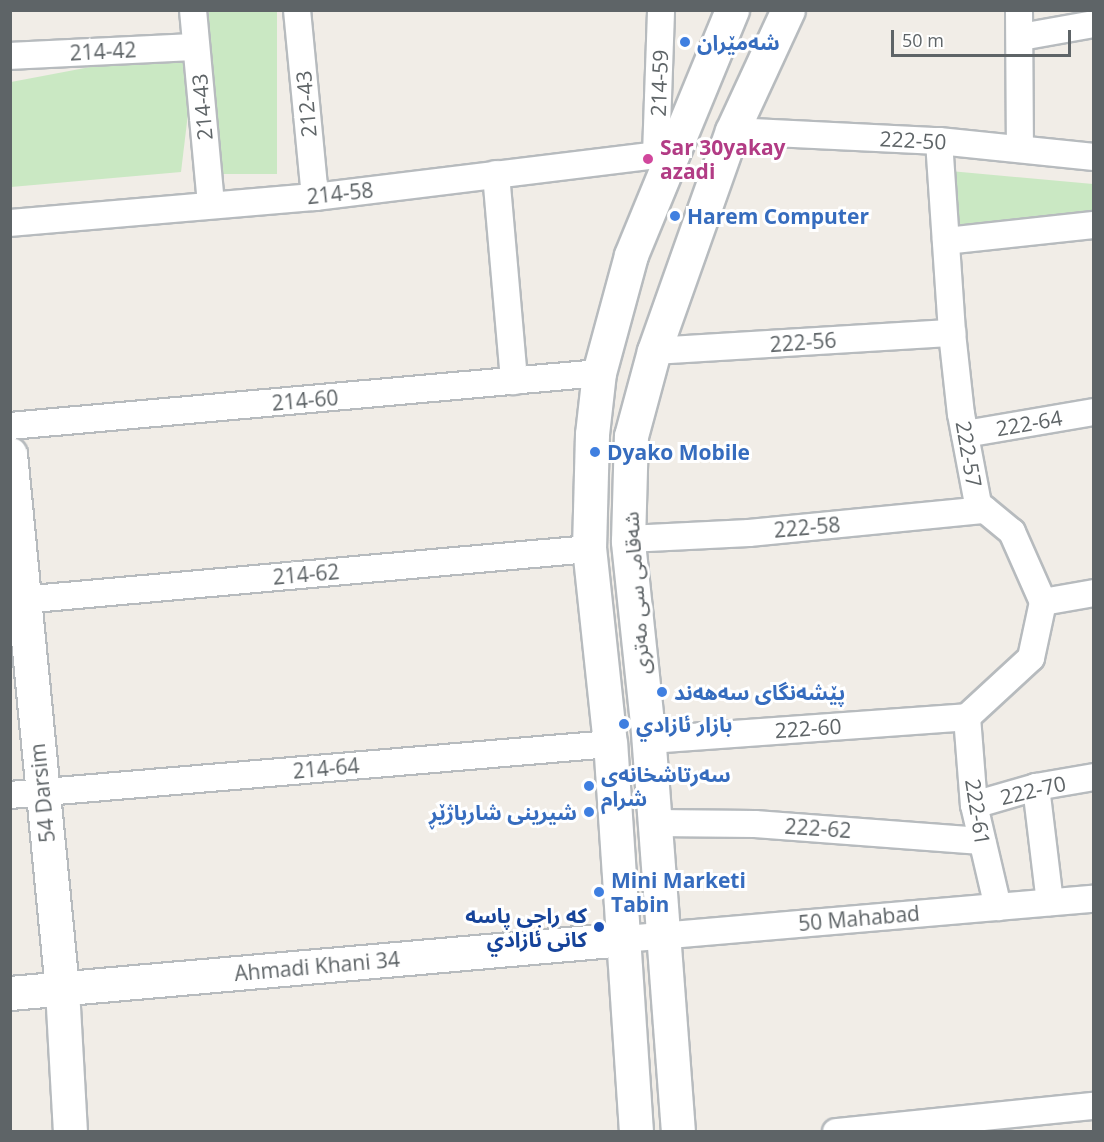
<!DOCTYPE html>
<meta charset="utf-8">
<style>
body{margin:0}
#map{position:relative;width:1104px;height:1142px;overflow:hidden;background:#f1ede7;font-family:"Open Sans","Noto Sans Arabic",sans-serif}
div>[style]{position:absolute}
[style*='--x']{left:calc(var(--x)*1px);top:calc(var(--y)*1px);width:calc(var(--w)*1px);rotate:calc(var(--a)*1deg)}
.green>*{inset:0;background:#cae8c3;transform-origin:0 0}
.roads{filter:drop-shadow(2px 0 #b7bbbe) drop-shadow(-2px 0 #b7bbbe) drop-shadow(0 2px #b7bbbe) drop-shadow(0 -2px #b7bbbe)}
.street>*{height:26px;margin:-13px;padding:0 13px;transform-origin:13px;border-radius:13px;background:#fff}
.secondary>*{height:33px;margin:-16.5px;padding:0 16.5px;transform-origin:16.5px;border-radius:16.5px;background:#fff}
.dots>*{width:16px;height:16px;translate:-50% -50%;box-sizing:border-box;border:3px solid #fff;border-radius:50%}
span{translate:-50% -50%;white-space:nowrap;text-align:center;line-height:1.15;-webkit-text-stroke:6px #fff;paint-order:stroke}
.shop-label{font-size:21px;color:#366cbe;font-weight:700}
.left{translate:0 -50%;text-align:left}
.right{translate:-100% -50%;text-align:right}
.street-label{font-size:21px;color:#5e6467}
.hotel-label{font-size:21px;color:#b23c85;font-weight:700}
.transit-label{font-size:21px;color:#164399;font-weight:700}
.frame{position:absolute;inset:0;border:12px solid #5e6467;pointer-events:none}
.scale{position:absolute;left:891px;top:30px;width:180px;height:27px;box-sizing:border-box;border:3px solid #5e6467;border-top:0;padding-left:8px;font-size:18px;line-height:21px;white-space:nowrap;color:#5e6467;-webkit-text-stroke:4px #fff;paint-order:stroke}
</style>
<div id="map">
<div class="green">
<div style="left:209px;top:11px;width:68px;height:163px"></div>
<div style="clip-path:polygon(196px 47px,181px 172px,11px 187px,11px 82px)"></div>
<div style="clip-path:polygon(950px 171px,1093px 184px,1093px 231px,959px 249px)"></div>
</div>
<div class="roads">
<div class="street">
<div style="--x:193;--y:10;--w:194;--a:84.7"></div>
<div style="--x:297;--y:10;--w:188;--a:84.5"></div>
<div style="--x:1019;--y:10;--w:138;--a:89.6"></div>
<div style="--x:1021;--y:37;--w:74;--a:-10.1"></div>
<div style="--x:10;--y:56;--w:186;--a:-2.8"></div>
<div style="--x:732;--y:131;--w:207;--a:2.8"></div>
<div style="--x:939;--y:141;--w:156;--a:5.9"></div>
<div style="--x:939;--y:141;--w:192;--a:86.1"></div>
<div style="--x:952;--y:333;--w:81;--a:83.7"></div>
<div style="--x:961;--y:414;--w:92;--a:79.3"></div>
<div style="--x:978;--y:504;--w:44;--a:39.5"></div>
<div style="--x:1012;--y:532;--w:77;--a:66.1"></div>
<div style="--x:1043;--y:602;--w:57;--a:102.1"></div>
<div style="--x:1031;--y:658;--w:87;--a:137.3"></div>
<div style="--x:656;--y:155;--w:145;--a:-88"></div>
<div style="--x:496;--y:174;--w:208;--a:85"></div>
<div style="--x:10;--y:223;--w:306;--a:-4.9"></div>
<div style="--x:315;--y:197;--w:344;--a:-7"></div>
<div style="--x:656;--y:155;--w:13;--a:9"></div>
<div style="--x:946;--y:241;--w:149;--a:-6.2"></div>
<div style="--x:654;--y:351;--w:299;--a:-3.5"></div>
<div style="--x:10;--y:426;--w:591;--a:-5.14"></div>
<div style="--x:965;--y:434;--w:131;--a:-9.7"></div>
<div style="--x:628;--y:539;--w:121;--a:-2.8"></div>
<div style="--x:749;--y:533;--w:237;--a:-5.6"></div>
<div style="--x:10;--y:601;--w:581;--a:-5.13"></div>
<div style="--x:1043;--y:602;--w:52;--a:-10"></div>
<div style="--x:967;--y:717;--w:88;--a:85.5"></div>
<div style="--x:974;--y:805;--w:105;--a:76.8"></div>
<div style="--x:649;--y:740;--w:319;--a:-4.1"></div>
<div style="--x:1036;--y:787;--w:116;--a:83.1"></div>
<div style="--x:10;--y:795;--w:602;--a:-4.86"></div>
<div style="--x:974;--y:805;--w:65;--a:-16.2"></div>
<div style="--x:1036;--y:787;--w:59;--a:-9.8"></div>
<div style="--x:655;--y:823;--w:100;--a:0.6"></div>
<div style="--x:755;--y:824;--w:227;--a:4.3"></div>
<div style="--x:624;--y:939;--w:472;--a:-4.9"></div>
<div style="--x:836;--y:1132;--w:259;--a:-5.8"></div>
</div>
<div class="secondary">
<div style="--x:10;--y:454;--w:538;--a:84.45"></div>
<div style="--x:62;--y:989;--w:143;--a:86.8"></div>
<div style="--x:10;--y:993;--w:616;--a:-5.03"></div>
<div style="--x:636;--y:1132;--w:389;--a:-93.8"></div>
<div style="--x:610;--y:744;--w:196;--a:-96.1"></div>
<div style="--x:589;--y:549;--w:115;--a:-88.5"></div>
<div style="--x:592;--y:434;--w:61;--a:-83.5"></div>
<div style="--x:599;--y:373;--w:122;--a:-74.8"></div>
<div style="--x:631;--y:255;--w:265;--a:-67.6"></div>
<div style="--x:678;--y:1132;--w:410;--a:-94.3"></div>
<div style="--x:647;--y:723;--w:183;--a:-96"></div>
<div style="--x:628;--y:541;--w:105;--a:-88.4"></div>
<div style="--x:631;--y:436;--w:88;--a:-74.9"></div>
<div style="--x:654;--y:351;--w:233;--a:-70.5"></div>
<div style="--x:732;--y:131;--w:133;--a:-65.2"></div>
</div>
</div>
<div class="dots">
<div style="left:685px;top:42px;background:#3f7fe0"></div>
<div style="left:648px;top:159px;background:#d1479c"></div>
<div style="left:675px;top:216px;background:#3f7fe0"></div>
<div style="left:595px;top:452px;background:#3f7fe0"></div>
<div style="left:662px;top:692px;background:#3f7fe0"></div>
<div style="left:624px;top:724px;background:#3f7fe0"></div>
<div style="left:589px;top:786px;background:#3f7fe0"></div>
<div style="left:589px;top:812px;background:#3f7fe0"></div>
<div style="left:599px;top:892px;background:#3f7fe0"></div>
<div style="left:599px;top:927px;background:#1a4fb4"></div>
</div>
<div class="shop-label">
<span class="left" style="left:697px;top:42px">شەمێران</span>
<span class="left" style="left:687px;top:216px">Harem Computer</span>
<span class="left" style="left:607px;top:452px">Dyako Mobile</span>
<span class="left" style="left:674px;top:692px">پێشە‌نگای سە‌ھە‌ند</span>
<span class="left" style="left:636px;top:724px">بازار ئازادي</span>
<span class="left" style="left:601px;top:786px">سە‌رتاشخانە‌ی<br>شرام</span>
<span class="right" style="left:577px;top:812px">شیرینی شارباژێڕ</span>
<span class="left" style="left:611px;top:892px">Mini Marketi<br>Tabin</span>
</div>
<div class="street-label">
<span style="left:103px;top:51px;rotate:-3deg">214-42</span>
<span style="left:659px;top:83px;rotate:-88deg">214-59</span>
<span style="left:306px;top:104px;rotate:-95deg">212-43</span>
<span style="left:202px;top:107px;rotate:-95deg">214-43</span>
<span style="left:913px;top:140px;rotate:3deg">222-50</span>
<span style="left:340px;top:193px;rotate:-6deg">214-58</span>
<span style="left:803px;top:342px;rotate:-4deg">222-56</span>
<span style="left:305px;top:400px;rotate:-5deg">214-60</span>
<span style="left:1029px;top:423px;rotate:-10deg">222-64</span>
<span style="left:969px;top:454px;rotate:80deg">222-57</span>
<span style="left:807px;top:527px;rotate:-5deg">222-58</span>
<span style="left:306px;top:574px;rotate:-5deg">214-62</span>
<span style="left:636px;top:593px;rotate:-94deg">شەقامی سی مەتری</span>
<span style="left:808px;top:728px;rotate:-4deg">222-60</span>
<span style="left:326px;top:768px;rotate:-5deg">214-64</span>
<span style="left:1033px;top:790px;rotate:-13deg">222-70</span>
<span style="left:42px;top:793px;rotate:-96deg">54 Darsim</span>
<span style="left:978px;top:812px;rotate:81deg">222-61</span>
<span style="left:818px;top:828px;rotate:4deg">222-62</span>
<span style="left:859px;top:918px;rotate:-5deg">50 Mahabad</span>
<span style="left:317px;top:966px;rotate:-5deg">Ahmadi Khani 34</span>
</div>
<div class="hotel-label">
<span class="left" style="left:660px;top:159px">Sar 30yakay<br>azadi</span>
</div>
<div class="transit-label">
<span class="right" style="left:587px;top:927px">كه راجى پاسه<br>كانى ئازادي</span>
</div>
<div class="frame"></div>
<div class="scale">50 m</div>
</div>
